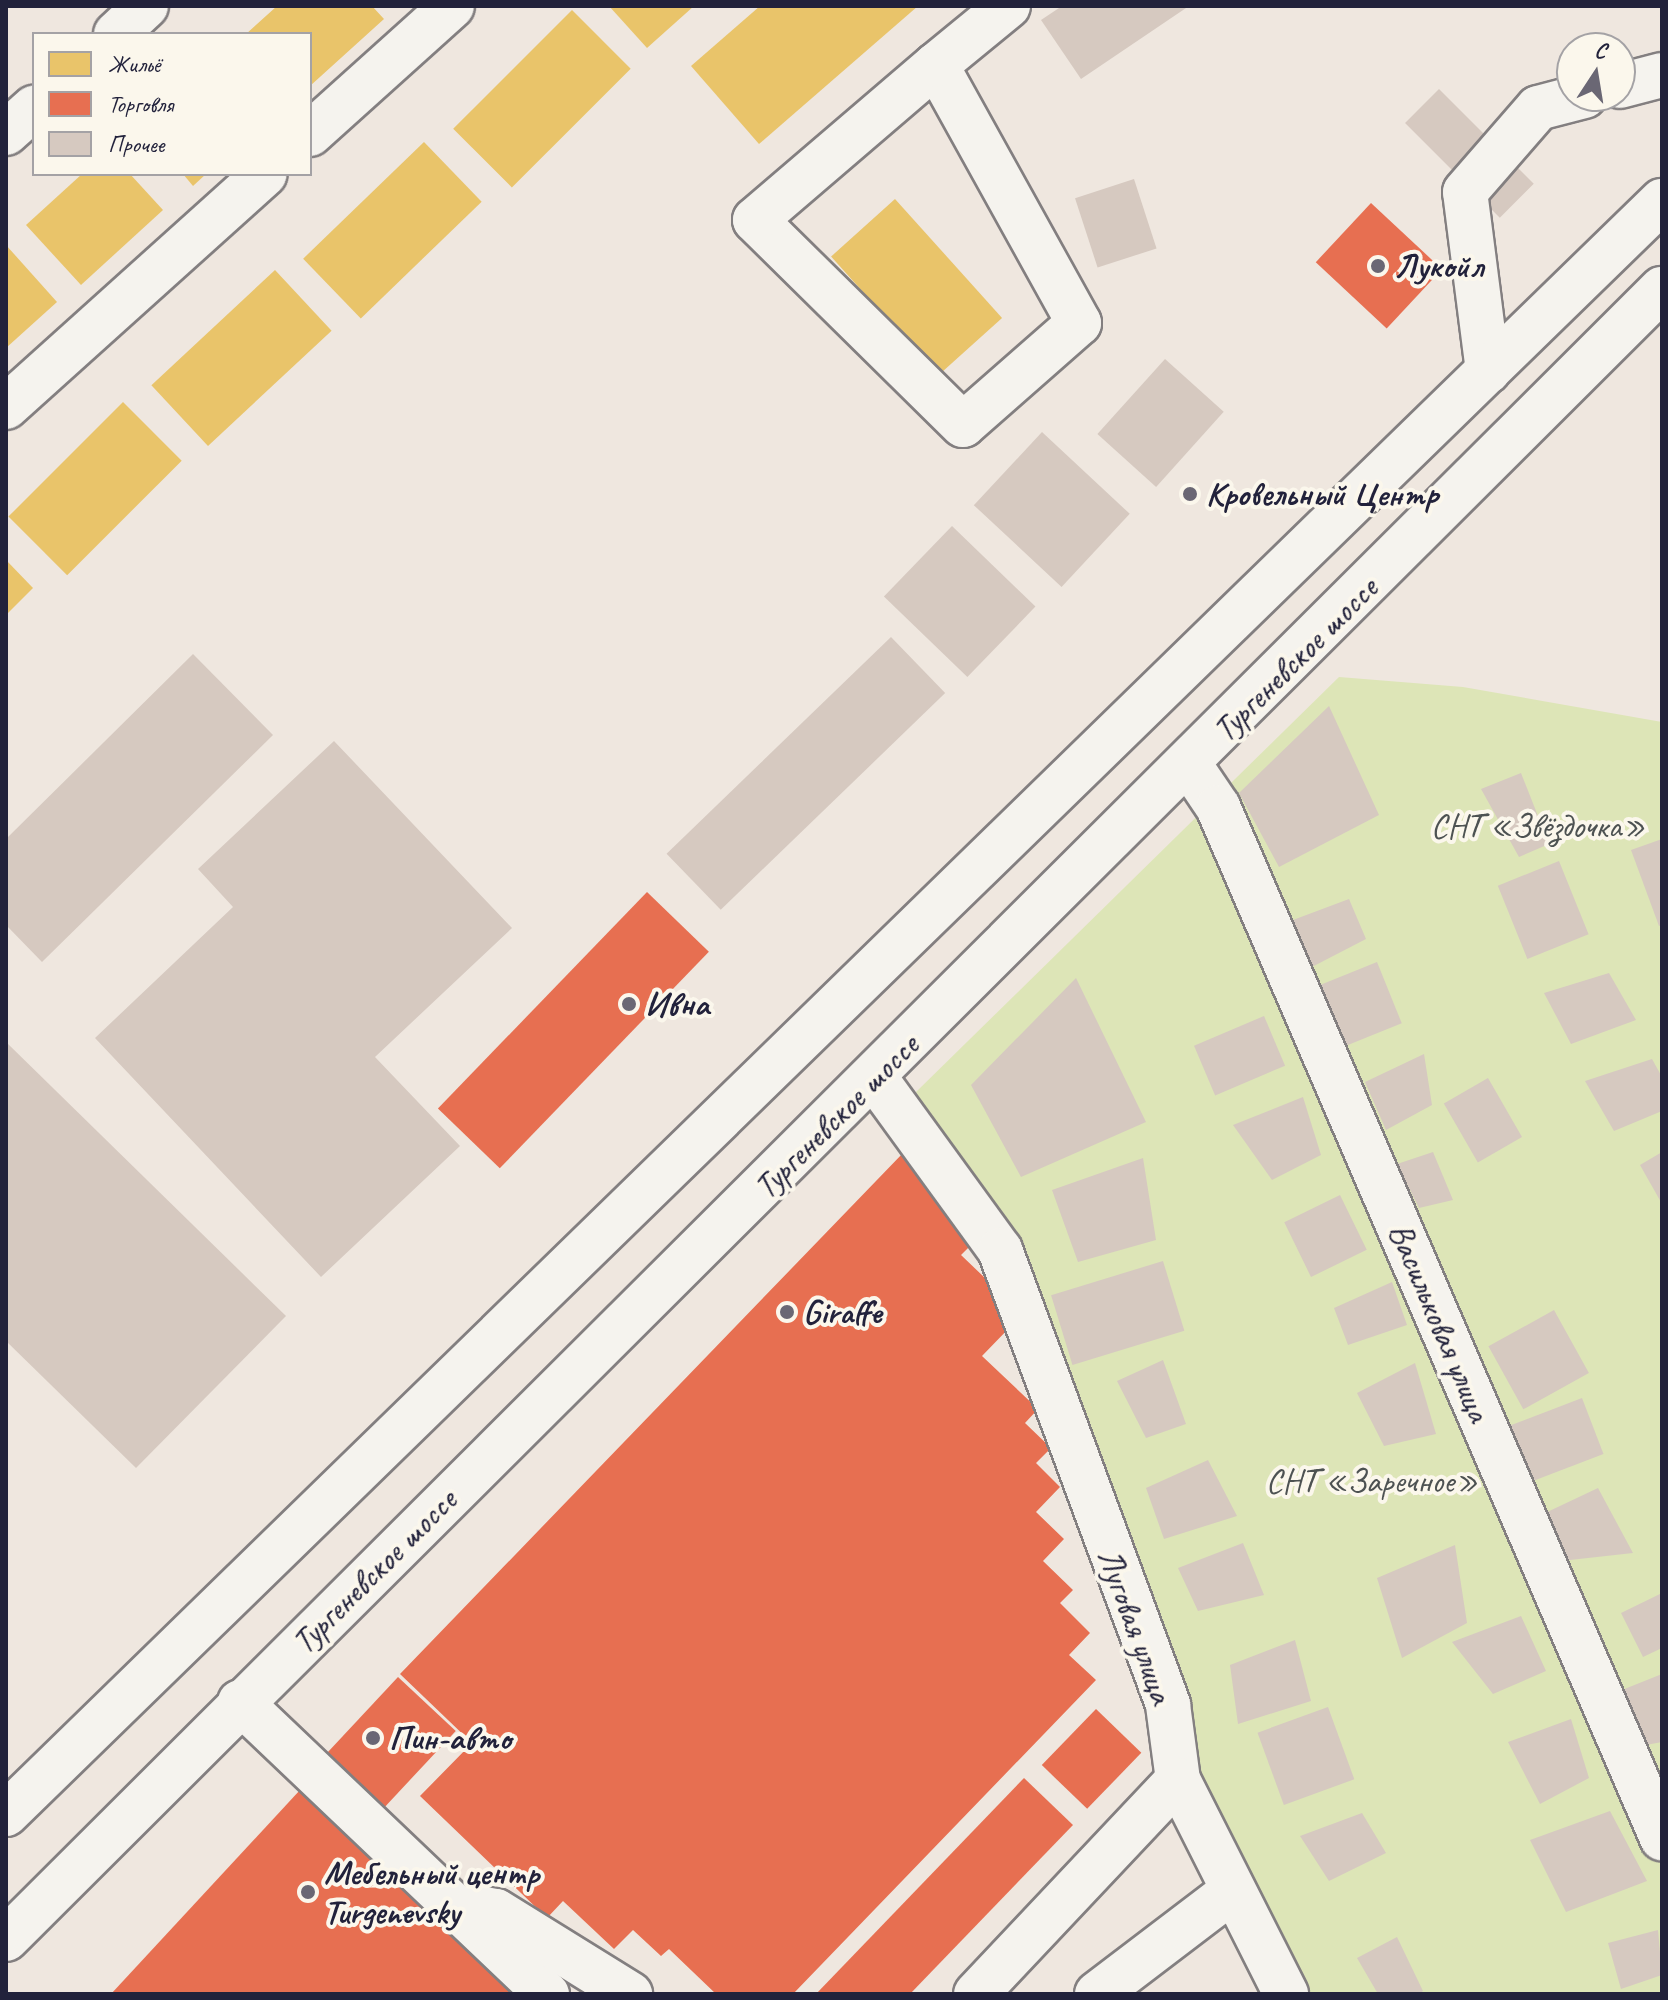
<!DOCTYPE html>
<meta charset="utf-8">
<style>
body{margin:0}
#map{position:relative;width:1668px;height:2000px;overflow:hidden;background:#efe7df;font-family:Caveat,sans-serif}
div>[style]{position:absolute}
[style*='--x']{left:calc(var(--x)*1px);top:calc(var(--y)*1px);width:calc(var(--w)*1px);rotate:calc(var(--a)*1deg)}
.green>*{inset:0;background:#dde5b7}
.homes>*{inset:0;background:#e9c46a;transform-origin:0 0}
.shops>*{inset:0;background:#e76f51;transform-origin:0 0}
.building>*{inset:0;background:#d6c9c0;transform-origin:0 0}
.roads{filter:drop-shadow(2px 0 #837f80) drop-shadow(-2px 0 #837f80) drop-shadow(0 2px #837f80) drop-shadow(0 -2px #837f80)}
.minor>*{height:44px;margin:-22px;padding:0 22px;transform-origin:22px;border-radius:22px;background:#f5f3ee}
.highway>*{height:44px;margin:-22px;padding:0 22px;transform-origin:22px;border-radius:22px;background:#f5f3ee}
.dots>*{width:22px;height:22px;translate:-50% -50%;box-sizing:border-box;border:4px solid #fbf7ec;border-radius:50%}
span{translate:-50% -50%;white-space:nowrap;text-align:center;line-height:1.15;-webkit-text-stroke:8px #fbf7ec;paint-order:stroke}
.poi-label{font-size:34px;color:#22223b;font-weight:700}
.left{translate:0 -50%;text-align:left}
.street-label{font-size:34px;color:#22223b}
.park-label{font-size:34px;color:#4d5252}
.frame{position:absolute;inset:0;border:8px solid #22223b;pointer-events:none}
.legend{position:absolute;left:32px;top:32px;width:280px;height:144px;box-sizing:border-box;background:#fbf7ec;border:2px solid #a4a2a5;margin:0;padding:10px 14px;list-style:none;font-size:24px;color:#22223b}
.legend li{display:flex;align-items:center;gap:16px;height:40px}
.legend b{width:40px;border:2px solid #a4a2a5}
.north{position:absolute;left:1556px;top:32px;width:80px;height:80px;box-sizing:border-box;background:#fbf7ec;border:2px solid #a4a2a5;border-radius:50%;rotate:12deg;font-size:22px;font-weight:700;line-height:32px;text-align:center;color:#22223b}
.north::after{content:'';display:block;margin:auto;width:28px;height:36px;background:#6a6774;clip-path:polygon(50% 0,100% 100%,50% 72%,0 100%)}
</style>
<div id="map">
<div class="green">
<div style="clip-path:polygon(1339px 677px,1463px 687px,1662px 722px,1662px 1994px,1296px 1994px,1061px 1473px,916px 1092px)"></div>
</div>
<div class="homes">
<div style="clip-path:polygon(277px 6px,372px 6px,384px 19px,310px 86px,310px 34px,246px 34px)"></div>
<div style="clip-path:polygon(609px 6px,694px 6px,647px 48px)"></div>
<div style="clip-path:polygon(760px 6px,918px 6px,759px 144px,691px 66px)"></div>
<div style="left:572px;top:10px;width:83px;height:168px;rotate:45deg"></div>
<div style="left:424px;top:142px;width:83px;height:168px;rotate:46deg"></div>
<div style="clip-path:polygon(82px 174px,130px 174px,163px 210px,81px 285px,26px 225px)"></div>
<div style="clip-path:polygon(183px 174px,206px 174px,193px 186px)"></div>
<div style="left:895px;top:199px;width:160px;height:86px;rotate:48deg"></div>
<div style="clip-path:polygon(6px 245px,57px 302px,6px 348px)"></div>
<div style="left:275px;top:270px;width:83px;height:169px;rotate:47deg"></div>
<div style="left:123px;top:402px;width:83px;height:162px;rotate:45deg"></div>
<div style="clip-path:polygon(6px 560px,33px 588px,6px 615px)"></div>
</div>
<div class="shops">
<div style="left:1371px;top:203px;width:97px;height:81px;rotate:43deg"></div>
<div style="left:647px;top:892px;width:86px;height:301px;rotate:44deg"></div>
<div style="clip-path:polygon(904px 1152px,974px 1242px,961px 1255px,1009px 1301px,999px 1312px,1012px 1325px,982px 1356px,1038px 1409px,1025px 1423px,1051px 1448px,1036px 1463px,1060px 1487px,1036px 1512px,1064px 1539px,1043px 1561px,1073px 1590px,1060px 1603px,1090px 1633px,1069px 1655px,1096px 1680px,793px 1994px,716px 1994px,669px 1949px,661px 1956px,633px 1930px,614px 1949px,563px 1901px,547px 1918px,420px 1796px,472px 1743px,400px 1674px)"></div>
<div style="left:398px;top:1677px;width:79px;height:115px;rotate:43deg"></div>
<div style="left:1096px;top:1709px;width:63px;height:78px;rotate:44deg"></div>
<div style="clip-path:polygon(1024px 1778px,1073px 1825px,910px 1994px,816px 1994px)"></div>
<div style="clip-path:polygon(300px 1790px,521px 1994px,111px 1994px)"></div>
</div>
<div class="building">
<div style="clip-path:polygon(1062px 6px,1189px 6px,1081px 79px,1041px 20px)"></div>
<div style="left:1439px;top:89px;width:134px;height:48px;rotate:45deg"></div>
<div style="left:1134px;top:179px;width:73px;height:62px;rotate:72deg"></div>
<div style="left:1165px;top:359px;width:79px;height:101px;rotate:42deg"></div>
<div style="left:1042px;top:432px;width:120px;height:100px;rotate:43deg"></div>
<div style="left:952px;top:526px;width:116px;height:98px;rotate:44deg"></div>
<div style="left:891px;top:637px;width:78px;height:312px;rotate:46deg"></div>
<div style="clip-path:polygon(193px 654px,273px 735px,42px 962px,6px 925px,6px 839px)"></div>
<div style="clip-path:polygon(1329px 706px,1379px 815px,1279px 867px,1239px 793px)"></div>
<div style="clip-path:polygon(334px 741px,512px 928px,375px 1057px,460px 1146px,321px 1277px,95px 1038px,233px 907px,198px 869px)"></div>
<div style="clip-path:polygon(1521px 773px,1549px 844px,1519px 857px,1481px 789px)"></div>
<div style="clip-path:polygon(1662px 839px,1662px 925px,1659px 926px,1631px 850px)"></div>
<div style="left:1559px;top:861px;width:79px;height:66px;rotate:68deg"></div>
<div style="clip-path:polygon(1349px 899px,1366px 939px,1308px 969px,1293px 920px)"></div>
<div style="left:1377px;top:962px;width:66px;height:68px;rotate:68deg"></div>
<div style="clip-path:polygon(1609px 973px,1636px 1020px,1571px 1044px,1544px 993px)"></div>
<div style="clip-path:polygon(1076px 978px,1146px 1122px,1021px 1177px,971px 1085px)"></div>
<div style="left:1264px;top:1016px;width:54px;height:76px;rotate:67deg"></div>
<div style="clip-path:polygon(6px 1042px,286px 1316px,136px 1468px,6px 1341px)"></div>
<div style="clip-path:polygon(1424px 1054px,1432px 1105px,1386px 1130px,1365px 1082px)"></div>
<div style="clip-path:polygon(1652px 1059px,1662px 1077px,1662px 1111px,1614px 1131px,1585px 1081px)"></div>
<div style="left:1488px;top:1078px;width:68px;height:51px;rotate:60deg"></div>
<div style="clip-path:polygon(1303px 1097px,1321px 1155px,1272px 1180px,1233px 1125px)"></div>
<div style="clip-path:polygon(1433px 1152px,1453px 1200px,1419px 1208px,1397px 1164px)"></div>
<div style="clip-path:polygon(1662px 1152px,1662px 1204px,1640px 1165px)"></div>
<div style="clip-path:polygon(1143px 1158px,1156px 1240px,1078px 1262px,1052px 1190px)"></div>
<div style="left:1340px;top:1195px;width:61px;height:62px;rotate:64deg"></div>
<div style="left:1163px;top:1261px;width:73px;height:117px;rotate:73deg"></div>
<div style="clip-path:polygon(1392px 1282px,1407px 1325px,1348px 1345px,1334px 1308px)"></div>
<div style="left:1554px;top:1310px;width:72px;height:75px;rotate:61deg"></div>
<div style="clip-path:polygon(1163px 1360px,1186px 1424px,1146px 1438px,1117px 1381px)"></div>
<div style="clip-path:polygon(1415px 1363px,1436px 1434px,1384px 1446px,1357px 1393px)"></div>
<div style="left:1582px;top:1398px;width:60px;height:77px;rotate:69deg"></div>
<div style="clip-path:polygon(1208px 1460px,1237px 1516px,1164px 1539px,1146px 1488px)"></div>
<div style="clip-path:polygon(1598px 1488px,1633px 1553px,1561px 1561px,1543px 1514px)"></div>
<div style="clip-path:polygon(1243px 1543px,1264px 1595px,1198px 1611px,1178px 1568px)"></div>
<div style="clip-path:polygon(1455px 1545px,1467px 1623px,1402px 1658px,1377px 1578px)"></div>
<div style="clip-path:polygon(1662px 1593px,1662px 1648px,1643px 1657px,1621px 1613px)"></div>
<div style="clip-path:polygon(1521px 1616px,1546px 1671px,1493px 1694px,1452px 1642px)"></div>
<div style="clip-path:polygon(1295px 1640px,1311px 1701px,1238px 1724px,1230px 1665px)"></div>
<div style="clip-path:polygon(1662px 1674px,1662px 1742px,1646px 1745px,1622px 1690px)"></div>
<div style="left:1328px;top:1707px;width:77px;height:75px;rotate:70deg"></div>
<div style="clip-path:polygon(1571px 1719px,1589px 1778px,1540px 1804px,1508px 1742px)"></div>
<div style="clip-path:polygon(1610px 1811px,1647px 1881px,1566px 1912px,1530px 1840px)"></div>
<div style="clip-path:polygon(1362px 1813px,1386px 1853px,1329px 1881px,1300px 1836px)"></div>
<div style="clip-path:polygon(1658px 1930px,1662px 1975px,1621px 1989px,1608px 1943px)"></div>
<div style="clip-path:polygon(1397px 1937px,1423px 1991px,1419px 1994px,1378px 1994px,1357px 1958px)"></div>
</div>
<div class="roads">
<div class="minor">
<div style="--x:116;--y:34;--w:41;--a:-43"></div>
<div style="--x:936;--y:65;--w:295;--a:61"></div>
<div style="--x:1079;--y:323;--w:154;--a:138.7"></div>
<div style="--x:963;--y:425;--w:292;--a:-135.4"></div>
<div style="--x:755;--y:220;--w:238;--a:-40.6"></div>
<div style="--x:936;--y:65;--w:93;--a:-39.3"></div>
<div style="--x:1620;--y:86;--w:43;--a:-14.7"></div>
<div style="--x:6;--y:133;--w:38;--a:-42"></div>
<div style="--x:310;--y:134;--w:191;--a:-42"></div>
<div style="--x:1488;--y:371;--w:180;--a:-97.3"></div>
<div style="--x:1465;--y:192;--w:111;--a:-49"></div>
<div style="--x:1538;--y:108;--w:48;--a:-14.6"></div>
<div style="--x:6;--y:407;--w:348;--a:-42"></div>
<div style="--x:1189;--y:764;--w:52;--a:56"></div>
<div style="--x:1218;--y:807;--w:1123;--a:66.7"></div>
<div style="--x:875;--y:1078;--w:213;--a:54"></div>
<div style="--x:1000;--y:1250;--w:485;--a:69.7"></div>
<div style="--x:1168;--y:1705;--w:76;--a:82.4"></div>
<div style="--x:1178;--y:1780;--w:240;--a:63.2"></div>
<div style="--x:240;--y:1702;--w:424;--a:43.6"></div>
<div style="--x:475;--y:1907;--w:21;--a:11"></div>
<div style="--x:496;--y:1911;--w:158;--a:31.8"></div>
<div style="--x:976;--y:1994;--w:294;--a:-46.7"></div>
<div style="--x:1097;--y:1994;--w:168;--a:-37.3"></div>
</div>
<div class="highway">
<div style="--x:6;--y:1814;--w:2312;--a:-44.25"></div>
<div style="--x:6;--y:1939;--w:2338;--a:-44.9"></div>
</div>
</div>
<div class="dots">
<div style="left:1378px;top:266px;background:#6a6774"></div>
<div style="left:1190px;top:494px;background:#6a6774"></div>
<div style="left:629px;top:1004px;background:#6a6774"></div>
<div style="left:787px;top:1312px;background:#6a6774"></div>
<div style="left:373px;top:1738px;background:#6a6774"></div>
<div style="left:308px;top:1892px;background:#6a6774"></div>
</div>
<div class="poi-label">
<span class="left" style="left:1394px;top:266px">Лукойл</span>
<span class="left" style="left:1206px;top:494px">Кровельный Центр</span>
<span class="left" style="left:645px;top:1004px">Ивна</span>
<span class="left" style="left:803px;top:1312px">Giraffe</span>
<span class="left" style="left:389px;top:1738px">Пин-авто</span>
<span class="left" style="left:324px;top:1892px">Мебельный центр<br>Turgenevsky</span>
</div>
<div class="street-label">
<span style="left:1295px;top:659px;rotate:-45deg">Тургеневское шоссе</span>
<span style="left:836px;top:1116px;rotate:-45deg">Тургеневское шоссе</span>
<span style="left:1440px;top:1322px;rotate:67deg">Васильковая улица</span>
<span style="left:374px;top:1571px;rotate:-45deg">Тургеневское шоссе</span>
<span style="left:1136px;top:1626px;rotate:70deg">Луговая улица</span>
</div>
<div class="park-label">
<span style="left:1538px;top:826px">СНТ «Звёздочка»</span>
<span style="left:1372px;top:1481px">СНТ «Заречное»</span>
</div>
<div class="frame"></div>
<ul class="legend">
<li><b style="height:22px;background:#e9c46a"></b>Жильё</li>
<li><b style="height:22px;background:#e76f51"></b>Торговля</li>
<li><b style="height:22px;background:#d6c9c0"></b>Прочее</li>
</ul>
<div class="north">С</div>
</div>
